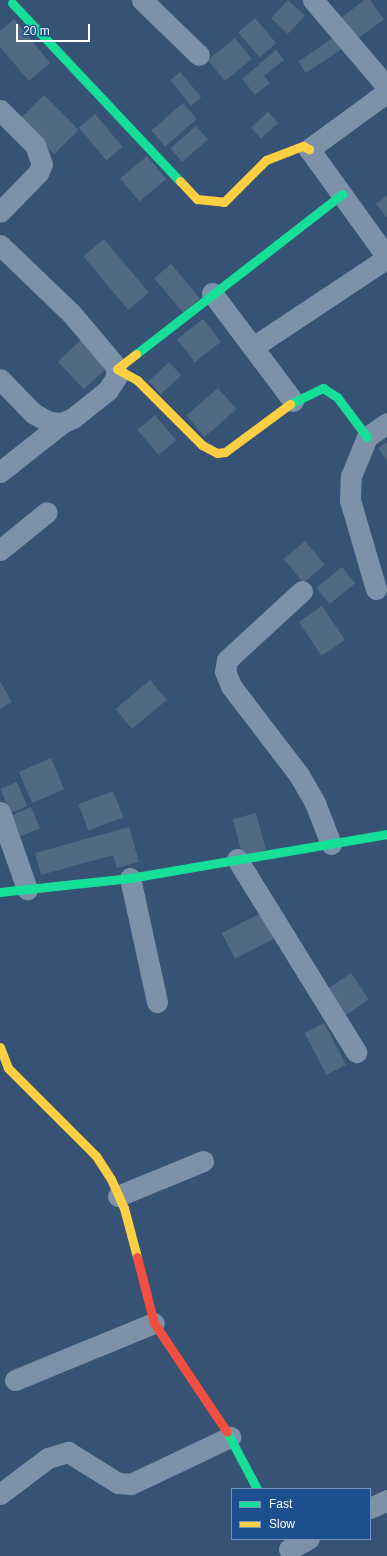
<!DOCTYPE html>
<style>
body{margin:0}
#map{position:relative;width:387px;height:1556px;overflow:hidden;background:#365274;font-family:Arial,sans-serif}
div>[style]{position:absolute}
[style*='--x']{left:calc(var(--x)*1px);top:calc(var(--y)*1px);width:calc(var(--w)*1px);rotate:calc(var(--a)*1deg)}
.building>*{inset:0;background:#526984;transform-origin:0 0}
.street>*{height:21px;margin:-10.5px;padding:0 10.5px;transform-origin:10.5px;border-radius:10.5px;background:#7d92a8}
.fast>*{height:9px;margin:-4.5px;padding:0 4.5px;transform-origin:4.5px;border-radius:4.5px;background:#16e098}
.slow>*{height:9px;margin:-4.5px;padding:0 4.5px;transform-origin:4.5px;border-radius:4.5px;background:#ffcf43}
.jam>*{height:9px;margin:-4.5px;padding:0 4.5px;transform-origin:4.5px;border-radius:4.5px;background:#f24e42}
span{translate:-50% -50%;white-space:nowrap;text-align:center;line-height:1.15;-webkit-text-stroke:4px #1b4f8f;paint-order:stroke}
.legend{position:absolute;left:231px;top:1488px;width:140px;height:52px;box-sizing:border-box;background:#1b4f8f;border:1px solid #7695bc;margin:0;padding:5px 7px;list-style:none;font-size:12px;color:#fff}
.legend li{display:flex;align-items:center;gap:8px;height:20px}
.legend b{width:20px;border:1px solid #7695bc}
.scale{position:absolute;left:16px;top:24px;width:74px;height:18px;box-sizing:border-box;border:2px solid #fff;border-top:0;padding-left:5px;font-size:12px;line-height:14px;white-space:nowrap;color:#fff;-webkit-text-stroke:3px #1b4f8f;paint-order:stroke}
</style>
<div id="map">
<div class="building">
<div style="left:288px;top:0;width:23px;height:25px;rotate:43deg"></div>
<div style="clip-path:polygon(364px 0,370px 0,384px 19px,356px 40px,340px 19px)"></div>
<div style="left:255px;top:18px;width:33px;height:22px;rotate:50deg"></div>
<div style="clip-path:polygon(14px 19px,50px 63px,29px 81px,0 47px,0 31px)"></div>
<div style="left:235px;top:38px;width:27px;height:35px;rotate:51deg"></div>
<div style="left:333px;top:38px;width:14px;height:42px;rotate:56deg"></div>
<div style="clip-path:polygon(276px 50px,284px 60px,264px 76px,270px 83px,255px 95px,242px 79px)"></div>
<div style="left:180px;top:72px;width:33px;height:13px;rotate:50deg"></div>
<div style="left:44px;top:95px;width:49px;height:35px;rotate:45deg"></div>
<div style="left:183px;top:103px;width:21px;height:42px;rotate:49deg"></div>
<div style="left:268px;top:112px;width:15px;height:23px;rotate:48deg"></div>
<div style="left:95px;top:114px;width:43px;height:21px;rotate:50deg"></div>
<div style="left:196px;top:126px;width:18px;height:34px;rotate:49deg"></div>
<div style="left:147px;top:156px;width:30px;height:35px;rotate:50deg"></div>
<div style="clip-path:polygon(387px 195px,387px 218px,376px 204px)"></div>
<div style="left:104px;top:239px;width:70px;height:27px;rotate:50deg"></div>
<div style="left:171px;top:264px;width:45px;height:22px;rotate:50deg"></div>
<div style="left:203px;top:319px;width:29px;height:33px;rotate:52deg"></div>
<div style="left:82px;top:339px;width:38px;height:33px;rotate:47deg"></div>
<div style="left:169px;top:362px;width:18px;height:28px;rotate:47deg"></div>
<div style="left:218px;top:388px;width:28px;height:42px;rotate:49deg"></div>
<div style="left:155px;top:415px;width:33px;height:23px;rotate:50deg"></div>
<div style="clip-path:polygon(387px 442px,387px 461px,378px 448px)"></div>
<div style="left:305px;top:541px;width:31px;height:28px;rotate:50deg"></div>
<div style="left:342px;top:567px;width:21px;height:33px;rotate:51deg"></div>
<div style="left:322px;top:606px;width:41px;height:28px;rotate:56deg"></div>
<div style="left:150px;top:680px;width:26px;height:45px;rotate:50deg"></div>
<div style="clip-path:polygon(0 681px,12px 702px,0 709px)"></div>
<div style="left:51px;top:758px;width:34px;height:35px;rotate:67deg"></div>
<div style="left:17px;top:782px;width:26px;height:18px;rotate:67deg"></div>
<div style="left:113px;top:791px;width:28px;height:37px;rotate:69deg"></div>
<div style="left:31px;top:807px;width:23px;height:21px;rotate:67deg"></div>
<div style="left:256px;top:813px;width:38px;height:24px;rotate:75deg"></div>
<div style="clip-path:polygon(129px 827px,139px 862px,117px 868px,113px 855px,41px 875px,35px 853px)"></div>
<div style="left:261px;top:913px;width:29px;height:44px;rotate:63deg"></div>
<div style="left:351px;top:973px;width:32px;height:32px;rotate:56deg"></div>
<div style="left:324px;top:1023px;width:47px;height:22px;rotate:62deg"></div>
</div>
<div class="street">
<div style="--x:142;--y:0;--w:79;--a:44"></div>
<div style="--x:313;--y:0;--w:114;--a:49.6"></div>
<div style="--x:387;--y:92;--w:97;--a:143.8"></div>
<div style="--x:309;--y:149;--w:133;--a:54.2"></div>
<div style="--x:0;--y:110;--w:49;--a:45"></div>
<div style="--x:35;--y:145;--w:20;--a:70"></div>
<div style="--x:42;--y:164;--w:10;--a:114"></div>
<div style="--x:38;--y:173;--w:54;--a:134.3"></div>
<div style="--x:0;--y:245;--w:98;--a:43.8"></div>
<div style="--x:71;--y:313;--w:68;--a:49.8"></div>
<div style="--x:115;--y:365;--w:11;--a:80"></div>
<div style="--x:117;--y:376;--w:17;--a:123"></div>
<div style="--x:108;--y:390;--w:45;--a:141.3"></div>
<div style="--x:73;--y:418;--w:12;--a:156"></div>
<div style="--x:62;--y:423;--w:13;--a:-176"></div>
<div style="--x:49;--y:422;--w:18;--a:-151"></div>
<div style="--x:33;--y:413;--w:47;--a:-134.1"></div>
<div style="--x:212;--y:293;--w:135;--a:53.1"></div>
<div style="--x:253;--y:347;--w:161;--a:-33.6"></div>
<div style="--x:0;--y:472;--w:79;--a:-38.3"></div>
<div style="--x:0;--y:550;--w:60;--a:-39"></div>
<div style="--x:376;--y:589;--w:93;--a:-106.3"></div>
<div style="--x:350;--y:500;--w:24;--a:-88"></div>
<div style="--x:351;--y:476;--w:42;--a:-67.7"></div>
<div style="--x:367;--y:437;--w:24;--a:-35"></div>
<div style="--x:302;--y:591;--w:102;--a:137.4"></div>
<div style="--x:227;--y:660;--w:11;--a:100"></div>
<div style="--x:225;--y:671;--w:16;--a:68"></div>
<div style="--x:231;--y:686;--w:112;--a:52.6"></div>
<div style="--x:299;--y:775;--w:32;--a:60"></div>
<div style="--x:315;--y:803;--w:44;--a:68.7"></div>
<div style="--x:0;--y:812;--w:82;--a:70.7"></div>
<div style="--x:237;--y:859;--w:227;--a:58.3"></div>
<div style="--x:130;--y:878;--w:127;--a:77.7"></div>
<div style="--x:118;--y:1196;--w:92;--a:-22.4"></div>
<div style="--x:15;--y:1380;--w:150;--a:-22.3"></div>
<div style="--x:0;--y:1494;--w:60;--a:-36.9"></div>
<div style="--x:48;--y:1458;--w:21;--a:-17"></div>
<div style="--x:68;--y:1452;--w:59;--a:31.8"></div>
<div style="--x:118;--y:1483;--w:13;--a:4"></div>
<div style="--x:131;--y:1484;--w:110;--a:-25.4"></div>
<div style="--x:370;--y:1508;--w:19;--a:-25"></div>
<div style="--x:289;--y:1549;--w:22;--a:-27"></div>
</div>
<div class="fast">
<div style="--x:12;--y:3;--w:245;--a:46.7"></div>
<div style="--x:136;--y:354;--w:261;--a:-37.8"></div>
<div style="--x:290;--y:404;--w:37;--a:-26"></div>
<div style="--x:323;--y:388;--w:17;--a:33"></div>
<div style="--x:337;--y:397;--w:50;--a:53.1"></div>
<div style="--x:0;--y:892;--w:131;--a:-6.1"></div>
<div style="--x:130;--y:878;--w:261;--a:-9.7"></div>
<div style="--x:227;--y:1432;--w:64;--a:62.2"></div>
</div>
<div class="slow">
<div style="--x:180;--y:181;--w:25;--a:47"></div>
<div style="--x:197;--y:199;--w:27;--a:6"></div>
<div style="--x:224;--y:202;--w:59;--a:-45"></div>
<div style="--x:266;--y:160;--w:40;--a:-21"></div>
<div style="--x:303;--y:146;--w:7;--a:27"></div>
<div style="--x:136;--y:354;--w:24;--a:142"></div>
<div style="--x:117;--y:369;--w:23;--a:29"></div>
<div style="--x:137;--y:380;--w:92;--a:45"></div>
<div style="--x:202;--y:445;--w:17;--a:28"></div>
<div style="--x:217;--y:453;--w:8;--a:-7"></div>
<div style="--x:225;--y:452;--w:81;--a:-36.4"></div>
<div style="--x:0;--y:1047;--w:22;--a:69"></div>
<div style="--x:8;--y:1068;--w:124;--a:45"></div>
<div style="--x:96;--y:1156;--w:27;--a:57"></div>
<div style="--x:111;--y:1179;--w:32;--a:66"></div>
<div style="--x:124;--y:1208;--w:51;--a:75.1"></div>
</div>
<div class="jam">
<div style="--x:137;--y:1257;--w:68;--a:75.6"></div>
<div style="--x:154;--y:1323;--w:131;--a:56.2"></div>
</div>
<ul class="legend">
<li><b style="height:5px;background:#16e098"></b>Fast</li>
<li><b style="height:5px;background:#ffcf43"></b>Slow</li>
</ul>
<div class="scale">20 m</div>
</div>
